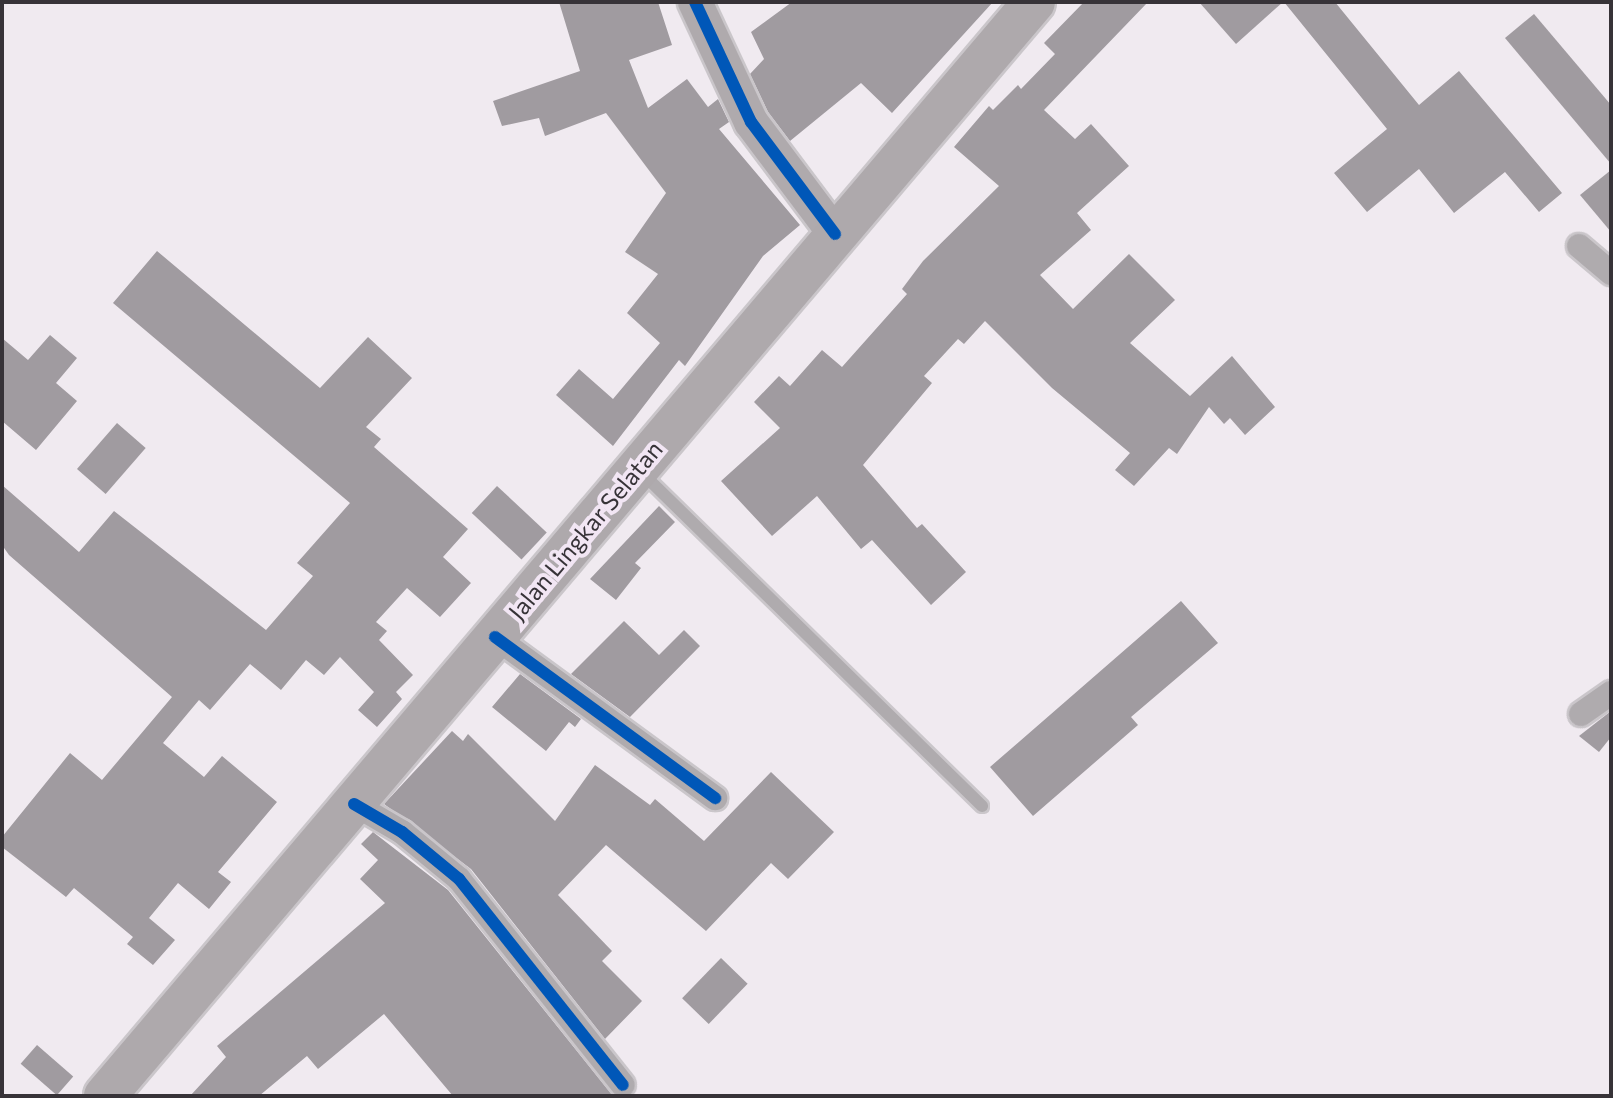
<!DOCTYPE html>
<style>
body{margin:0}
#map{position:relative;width:1613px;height:1098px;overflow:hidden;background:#f0eaf0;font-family:Commissioner,sans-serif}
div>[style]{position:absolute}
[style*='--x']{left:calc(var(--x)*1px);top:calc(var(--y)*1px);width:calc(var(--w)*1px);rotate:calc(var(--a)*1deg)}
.building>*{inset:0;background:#a09ba0;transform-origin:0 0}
.roads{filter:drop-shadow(2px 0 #cac6ca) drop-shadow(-2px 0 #cac6ca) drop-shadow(0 2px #cac6ca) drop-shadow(0 -2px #cac6ca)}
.lane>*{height:12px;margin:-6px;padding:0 6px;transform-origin:6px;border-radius:6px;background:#afabae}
.street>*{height:24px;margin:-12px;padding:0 12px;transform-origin:12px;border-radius:12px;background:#afabae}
.secondary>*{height:34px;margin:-17px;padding:0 17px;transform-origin:17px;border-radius:17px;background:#afaaad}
.highway>*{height:42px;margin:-21px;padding:0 21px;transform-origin:21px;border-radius:21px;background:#aea9ac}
.cycleway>*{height:12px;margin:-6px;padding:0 6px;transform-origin:6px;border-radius:6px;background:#0057b8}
span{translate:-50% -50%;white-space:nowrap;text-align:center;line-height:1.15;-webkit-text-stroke:8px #f2e6f4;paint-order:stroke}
.street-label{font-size:24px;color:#373338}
.frame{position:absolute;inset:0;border:4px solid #373338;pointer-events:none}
</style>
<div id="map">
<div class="building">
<div style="clip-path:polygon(559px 2px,658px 2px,672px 45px,629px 60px,648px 108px,687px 79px,708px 107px,718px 99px,729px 122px,719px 129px,800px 225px,763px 256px,685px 366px,679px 360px,613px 446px,556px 395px,579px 369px,613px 399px,660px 343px,627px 313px,658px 274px,625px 252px,666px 193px,606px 113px,545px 136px,539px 118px,502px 126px,493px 101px,580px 71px)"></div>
<div style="clip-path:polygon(792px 2px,993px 2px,892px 113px,861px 83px,790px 141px,768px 112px,750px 74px,764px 59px,751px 32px)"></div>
<div style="clip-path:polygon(1084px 2px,1148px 2px,1044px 110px,1075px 139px,1091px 124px,1129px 166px,1077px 213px,1091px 230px,1040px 275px,1073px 309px,1129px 254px,1175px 300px,1130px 343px,1190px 396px,1232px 356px,1275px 407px,1245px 435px,1230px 418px,1224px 424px,1209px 407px,1177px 454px,1169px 448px,1134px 486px,1115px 470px,1130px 453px,1052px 388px,985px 321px,964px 344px,958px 339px,924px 376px,932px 383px,863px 465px,917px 528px,922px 524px,966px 572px,931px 605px,872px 540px,861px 549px,817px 496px,772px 536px,721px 481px,780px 428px,754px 402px,779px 376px,790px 386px,822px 350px,842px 367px,907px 294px,902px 289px,923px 261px,999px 186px,954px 147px,989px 106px,993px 110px,1018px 85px,1021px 89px,1055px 54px,1044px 43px)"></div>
<div style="clip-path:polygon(1199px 2px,1283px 2px,1236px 44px)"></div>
<div style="clip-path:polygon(1284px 2px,1335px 2px,1419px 105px,1459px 71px,1562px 193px,1539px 212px,1505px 172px,1454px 213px,1419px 169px,1367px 212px,1334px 173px,1387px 129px)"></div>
<div style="clip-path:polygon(1534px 14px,1611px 105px,1611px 164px,1505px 38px)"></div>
<div style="clip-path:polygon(1611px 170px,1611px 232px,1580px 195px)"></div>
<div style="clip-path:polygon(157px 251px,320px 388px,368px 337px,412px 378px,366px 427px,381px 439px,374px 447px,468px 529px,443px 557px,471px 583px,440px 617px,407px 588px,376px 622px,387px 631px,379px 640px,413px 675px,396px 692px,402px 699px,377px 727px,358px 710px,374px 692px,340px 657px,324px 675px,306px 660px,281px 690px,250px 664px,210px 710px,199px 700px,163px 743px,204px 777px,222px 756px,277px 802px,218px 872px,231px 882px,209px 909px,178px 883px,149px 918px,175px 940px,153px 965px,127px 944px,133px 937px,74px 888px,66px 897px,2px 847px,2px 837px,70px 753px,102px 780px,172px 697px,9px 555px,2px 545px,2px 485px,79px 552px,114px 511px,266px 630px,313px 576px,297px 563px,350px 503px,113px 303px)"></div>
<div style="clip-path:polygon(50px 335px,77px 358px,56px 383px,77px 401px,36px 450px,2px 421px,2px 338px,28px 360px)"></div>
<div style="left:117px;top:423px;width:38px;height:61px;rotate:41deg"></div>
<div style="left:497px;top:486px;width:68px;height:37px;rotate:43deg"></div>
<div style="clip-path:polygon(659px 506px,675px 522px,635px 563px,641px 568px,616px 600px,590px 579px)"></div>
<div style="clip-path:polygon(1181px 601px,1218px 643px,1131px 717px,1138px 725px,1033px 816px,990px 767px)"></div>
<div style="clip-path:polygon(624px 621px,659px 655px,684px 630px,700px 646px,630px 717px,571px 674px)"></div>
<div style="clip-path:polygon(520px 674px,581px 719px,575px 727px,569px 722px,546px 751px,492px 707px)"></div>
<div style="clip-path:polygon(1611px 711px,1611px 737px,1599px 752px,1579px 736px)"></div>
<div style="clip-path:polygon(452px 731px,463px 741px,468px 734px,555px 821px,595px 765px,650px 805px,655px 799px,704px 841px,771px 772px,834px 832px,788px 879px,771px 863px,706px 931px,606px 845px,558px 895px,612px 951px,602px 961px,642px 1001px,605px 1039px,471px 869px,384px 804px)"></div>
<div style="clip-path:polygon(373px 832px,448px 890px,613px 1096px,453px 1096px,384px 1014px,318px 1069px,307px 1056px,259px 1096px,190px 1096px,226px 1057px,217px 1046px,385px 903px,360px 879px,378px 860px,361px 844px)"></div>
<div style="left:721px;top:958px;width:37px;height:56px;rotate:44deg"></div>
<div style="left:37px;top:1045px;width:48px;height:25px;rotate:41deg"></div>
</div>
<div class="roads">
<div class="lane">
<div style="--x:642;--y:473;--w:476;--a:44.4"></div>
</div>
<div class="street">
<div style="--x:1579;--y:246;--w:42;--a:40.2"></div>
<div style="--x:495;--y:637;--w:273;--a:36.2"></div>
<div style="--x:1581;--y:714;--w:37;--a:-35"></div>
<div style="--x:354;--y:804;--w:56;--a:30.3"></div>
<div style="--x:402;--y:832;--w:74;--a:39.5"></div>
<div style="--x:459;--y:879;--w:263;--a:51.5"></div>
</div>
<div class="secondary">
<div style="--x:695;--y:2;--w:132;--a:65"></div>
<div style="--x:751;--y:122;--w:140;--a:53.1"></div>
</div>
<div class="highway">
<div style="--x:105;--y:1096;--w:1435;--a:-49.66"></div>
</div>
</div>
<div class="cycleway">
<div style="--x:695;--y:2;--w:132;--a:65"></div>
<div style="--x:751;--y:122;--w:140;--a:53.1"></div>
<div style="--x:495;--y:637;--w:273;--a:36.2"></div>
<div style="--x:354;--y:804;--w:56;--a:30.3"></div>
<div style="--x:402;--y:832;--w:74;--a:39.5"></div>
<div style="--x:459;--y:879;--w:263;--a:51.5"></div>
</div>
<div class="street-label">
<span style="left:585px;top:530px;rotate:-50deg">Jalan Lingkar Selatan</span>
</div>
<div class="frame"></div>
</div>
